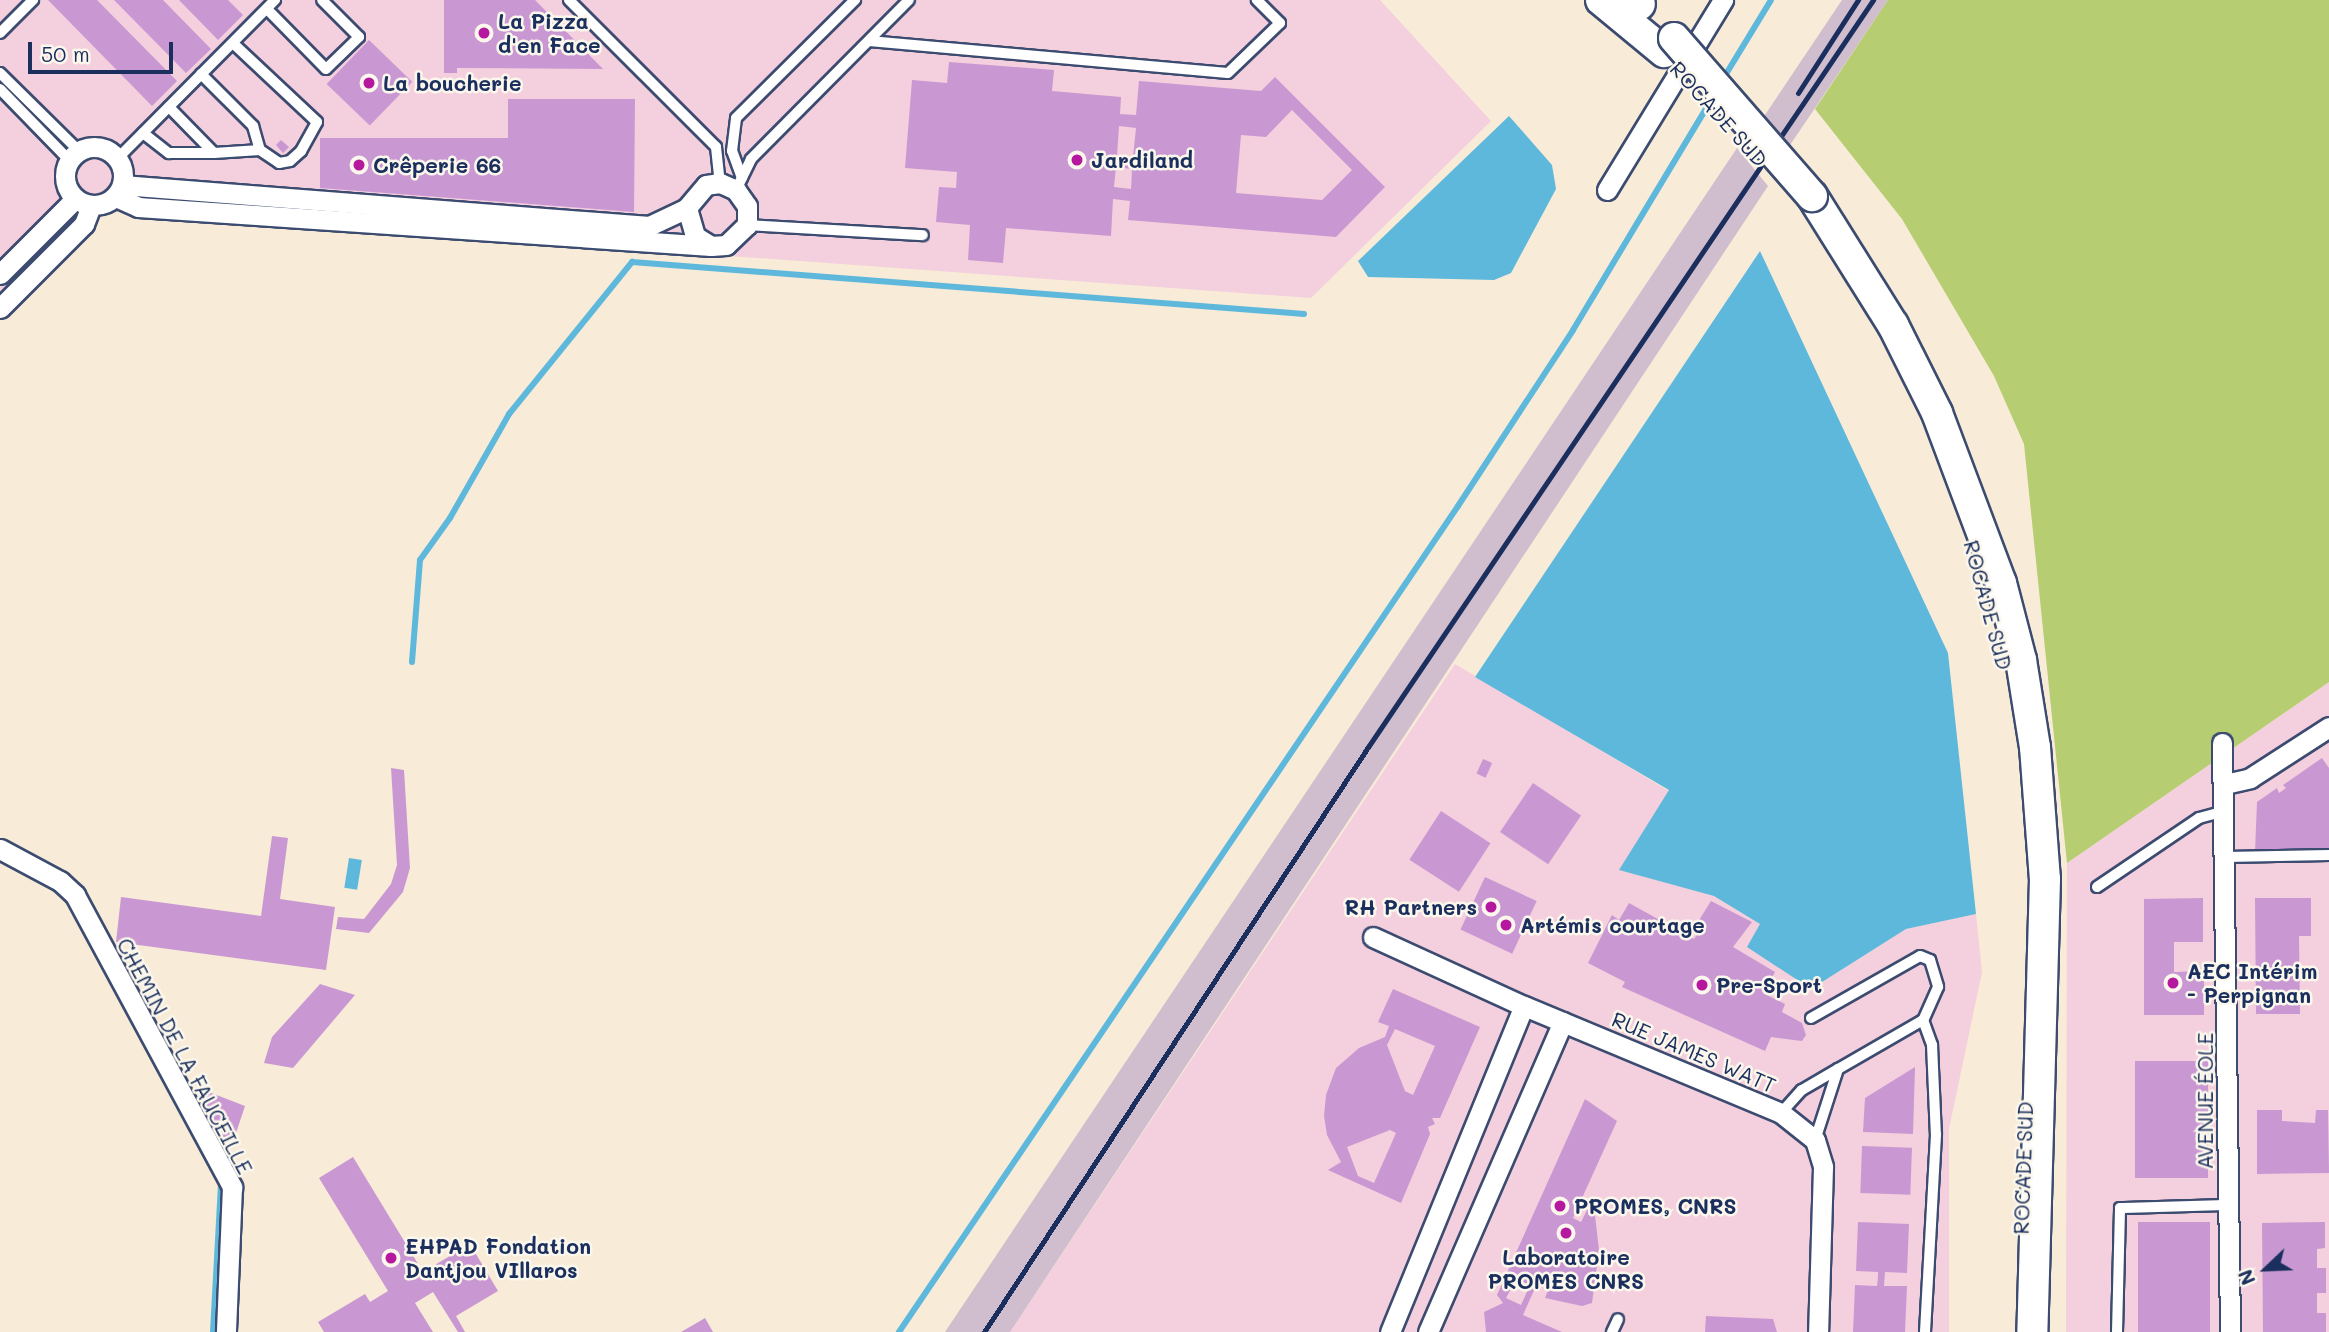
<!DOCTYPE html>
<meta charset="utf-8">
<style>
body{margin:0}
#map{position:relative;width:2329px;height:1332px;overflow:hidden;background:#f8ebd8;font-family:Mali,sans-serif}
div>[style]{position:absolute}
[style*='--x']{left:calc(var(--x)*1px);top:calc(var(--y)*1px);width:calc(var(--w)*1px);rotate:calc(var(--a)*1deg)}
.built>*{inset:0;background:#f4cfdd}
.industrial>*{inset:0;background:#d0bdcd}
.green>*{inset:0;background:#b6cd72}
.water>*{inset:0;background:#5eb8dc;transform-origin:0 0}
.stream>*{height:6px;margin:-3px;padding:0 3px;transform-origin:3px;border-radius:3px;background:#5eb8dc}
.building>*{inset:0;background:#c998d2;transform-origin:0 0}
.roads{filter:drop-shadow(2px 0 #3c4b70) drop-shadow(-2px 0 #3c4b70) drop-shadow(0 2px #3c4b70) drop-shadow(0 -2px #3c4b70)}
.service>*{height:10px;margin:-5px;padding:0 5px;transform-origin:5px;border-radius:5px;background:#fff}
.minor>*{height:19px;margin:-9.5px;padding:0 9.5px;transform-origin:9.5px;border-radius:9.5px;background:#fff}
.minor>.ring{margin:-9.5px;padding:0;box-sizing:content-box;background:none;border:19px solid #fff;border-radius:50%}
.primary>*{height:30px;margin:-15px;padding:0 15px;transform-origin:15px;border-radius:15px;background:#fff}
.trunk>*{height:32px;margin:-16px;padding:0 16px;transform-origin:16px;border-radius:16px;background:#fff}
.rail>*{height:5px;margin:-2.5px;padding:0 2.5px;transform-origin:2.5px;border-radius:2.5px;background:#1b2f5e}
.bridges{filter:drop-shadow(2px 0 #3c4b70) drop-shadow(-2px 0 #3c4b70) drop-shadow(0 2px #3c4b70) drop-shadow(0 -2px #3c4b70)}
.primary-bridge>*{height:30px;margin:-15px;padding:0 15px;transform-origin:15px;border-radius:15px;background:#fff}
.dots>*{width:19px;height:19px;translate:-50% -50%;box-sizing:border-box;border:4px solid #fbf7ec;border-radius:50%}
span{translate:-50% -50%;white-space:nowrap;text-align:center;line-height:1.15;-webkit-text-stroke:5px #fbf7ec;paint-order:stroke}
.poi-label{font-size:21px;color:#1b2f5e;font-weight:700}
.left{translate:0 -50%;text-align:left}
.right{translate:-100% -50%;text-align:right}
.street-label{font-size:21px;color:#1b2f5e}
.north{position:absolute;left:2231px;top:1234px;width:70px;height:70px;-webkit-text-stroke:5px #fbf7ec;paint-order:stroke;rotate:247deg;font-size:19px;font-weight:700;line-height:28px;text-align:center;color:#1b2f5e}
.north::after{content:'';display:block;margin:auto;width:24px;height:32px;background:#1b2f5e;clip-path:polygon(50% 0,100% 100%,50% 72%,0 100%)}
.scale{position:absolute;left:28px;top:42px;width:145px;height:32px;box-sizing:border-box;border:4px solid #1b2f5e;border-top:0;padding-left:9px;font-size:21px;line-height:24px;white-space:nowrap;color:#1b2f5e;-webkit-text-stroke:5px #fbf7ec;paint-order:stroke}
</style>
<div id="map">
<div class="built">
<div style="clip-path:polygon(0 0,1380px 0,1491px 121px,1311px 298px,107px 211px,0 317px)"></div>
<div style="clip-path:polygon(1455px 664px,1669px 791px,1620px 870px,1715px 896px,1761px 924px,1748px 947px,1811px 989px,1906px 929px,1976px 914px,1982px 972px,1949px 1129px,1949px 1332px,1010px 1332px)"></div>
<div style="clip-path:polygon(2329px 682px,2329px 1332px,2066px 1332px,2067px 863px)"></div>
</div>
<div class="industrial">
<div style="clip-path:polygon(1842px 0,1888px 0,1788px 148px,1763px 118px)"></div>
<div style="clip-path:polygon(1737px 148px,1768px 186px,1010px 1332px,945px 1332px)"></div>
</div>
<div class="green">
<div style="clip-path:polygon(1888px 0,2329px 0,2329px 682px,2067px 863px,2024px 444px,1994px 376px,1902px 219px,1815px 109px)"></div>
</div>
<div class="water">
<div style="clip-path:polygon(1509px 116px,1552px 165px,1556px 189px,1511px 273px,1494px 280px,1368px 277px,1358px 261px)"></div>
<div style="clip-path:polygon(1760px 251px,1948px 653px,1976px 914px,1906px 929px,1811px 989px,1747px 947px,1760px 924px,1714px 896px,1619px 870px,1669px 790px,1475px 677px)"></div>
<div style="left:349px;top:858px;width:13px;height:30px;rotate:9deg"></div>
</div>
<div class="stream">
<div style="--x:1723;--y:79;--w:92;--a:-58.7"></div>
<div style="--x:412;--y:662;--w:102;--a:-85.5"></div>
<div style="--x:420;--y:560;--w:52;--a:-54.5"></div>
<div style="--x:450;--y:518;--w:120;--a:-60.4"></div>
<div style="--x:509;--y:414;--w:196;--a:-51"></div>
<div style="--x:632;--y:262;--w:674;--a:4.42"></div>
<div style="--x:213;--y:1332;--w:148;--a:-86.9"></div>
<div style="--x:899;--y:1332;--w:997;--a:-55.91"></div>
<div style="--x:1458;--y:506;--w:210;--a:-56.8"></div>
<div style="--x:1573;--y:330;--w:274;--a:-59"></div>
</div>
<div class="building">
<div style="clip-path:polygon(48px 0,97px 0,177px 81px,152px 106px)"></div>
<div style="clip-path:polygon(114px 0,163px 0,211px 49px,186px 73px)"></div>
<div style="clip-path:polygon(179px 0,228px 0,243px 15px,218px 40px)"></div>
<div style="clip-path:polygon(444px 0,535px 0,603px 69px,457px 68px,457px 73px,444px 73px)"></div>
<div style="left:369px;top:40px;width:60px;height:61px;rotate:44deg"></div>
<div style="clip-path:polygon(evenodd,949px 62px,1054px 70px,1052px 91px,1121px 97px,1120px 114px,1136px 115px,1139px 81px,1261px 91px,1275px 77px,1385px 187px,1336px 237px,1128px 220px,1130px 201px,1113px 199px,1111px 236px,1006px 228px,1003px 263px,968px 260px,970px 225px,936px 222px,939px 187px,956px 188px,957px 172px,905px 168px,912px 80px,947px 83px,949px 62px,1292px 110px,1352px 170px,1322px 200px,1236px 193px,1241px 135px,1266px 137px,1292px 110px,949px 62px,1119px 126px,1136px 128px,1133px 157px,1117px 156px,1119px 126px,949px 62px,1116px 167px,1132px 169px,1131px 189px,1114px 187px,1116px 167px)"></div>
<div style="clip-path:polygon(508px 99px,635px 99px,634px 212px,320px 188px,320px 138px,508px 138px)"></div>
<div style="clip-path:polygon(281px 140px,289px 147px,283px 153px,276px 145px)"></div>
<div style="clip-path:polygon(2322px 758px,2329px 768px,2329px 851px,2255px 852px,2257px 802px,2277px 788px,2279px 793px,2286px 788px,2283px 785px)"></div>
<div style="left:1483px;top:759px;width:10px;height:16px;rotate:24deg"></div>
<div style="clip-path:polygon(391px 768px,404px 770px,410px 868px,403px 892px,369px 933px,336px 929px,338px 917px,364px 919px,391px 884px,397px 865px)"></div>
<div style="left:1533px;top:783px;width:58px;height:59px;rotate:34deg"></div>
<div style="left:1441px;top:811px;width:59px;height:58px;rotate:33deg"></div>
<div style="clip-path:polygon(272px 836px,288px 838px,280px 899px,335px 907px,326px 970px,116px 942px,121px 897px,261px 916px)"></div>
<div style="left:1485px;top:877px;width:57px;height:58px;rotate:25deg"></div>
<div style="clip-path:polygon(2203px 898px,2203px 942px,2174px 942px,2174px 972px,2204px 971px,2204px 1015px,2144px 1015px,2144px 899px)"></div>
<div style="clip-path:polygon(2255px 898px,2311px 898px,2311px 936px,2299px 936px,2300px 1014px,2256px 1014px)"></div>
<div style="clip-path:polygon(1711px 901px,1752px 922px,1733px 947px,1775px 972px,1763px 993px,1785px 1004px,1782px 1012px,1802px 1023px,1806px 1035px,1802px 1041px,1771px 1037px,1765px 1051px,1622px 987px,1625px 982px,1588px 963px,1612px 915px,1619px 920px,1629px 903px,1694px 939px,1701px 928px,1696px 925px)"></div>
<div style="clip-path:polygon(320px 984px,355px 995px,293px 1068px,264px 1063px,272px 1037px)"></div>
<div style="clip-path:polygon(evenodd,1393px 989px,1480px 1027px,1440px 1118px,1432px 1118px,1435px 1124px,1428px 1127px,1430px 1134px,1401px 1203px,1328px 1170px,1341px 1162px,1327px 1135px,1324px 1116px,1326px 1095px,1336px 1068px,1359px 1048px,1385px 1037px,1389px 1026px,1378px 1022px,1393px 989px,1395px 1029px,1435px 1046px,1413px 1095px,1405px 1091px,1387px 1045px,1395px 1029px,1393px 989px,1390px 1130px,1396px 1133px,1374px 1183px,1358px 1176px,1347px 1147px,1390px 1130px)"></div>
<div style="left:2208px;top:1061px;width:117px;height:73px;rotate:90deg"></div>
<div style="clip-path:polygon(1915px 1067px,1913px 1134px,1863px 1132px,1865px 1098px)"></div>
<div style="clip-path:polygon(201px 1089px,245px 1106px,233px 1142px,207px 1130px,194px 1107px)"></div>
<div style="clip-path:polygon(evenodd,1585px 1099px,1617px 1121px,1573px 1218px,1581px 1222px,1593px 1198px,1599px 1250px,1592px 1303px,1582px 1306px,1545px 1298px,1551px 1283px,1540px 1277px,1523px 1315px,1562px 1332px,1486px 1332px,1484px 1312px,1503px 1303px,1497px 1295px,1585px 1099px,1516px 1279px,1530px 1285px,1521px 1305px,1506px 1298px,1516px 1279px)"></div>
<div style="clip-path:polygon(2257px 1110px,2282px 1110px,2282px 1121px,2315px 1123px,2316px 1110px,2328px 1110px,2329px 1173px,2257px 1174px)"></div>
<div style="left:1862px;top:1146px;width:50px;height:47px;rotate:2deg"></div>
<div style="clip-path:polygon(353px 1157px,423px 1272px,470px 1244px,498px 1291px,456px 1316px,465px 1332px,458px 1332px,433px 1292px,415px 1303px,433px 1332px,324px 1332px,318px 1322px,365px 1294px,370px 1302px,388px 1291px,319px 1178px)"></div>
<div style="clip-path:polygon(1858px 1222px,1909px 1224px,1907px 1273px,1885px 1272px,1884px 1286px,1907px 1286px,1905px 1332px,1853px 1332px,1855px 1285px,1877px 1286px,1878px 1277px,1878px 1272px,1856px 1271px)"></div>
<div style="left:2138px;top:1222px;width:72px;height:110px"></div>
<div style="clip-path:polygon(2325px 1222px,2325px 1248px,2317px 1249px,2317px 1268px,2326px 1268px,2326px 1293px,2317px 1293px,2317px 1313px,2326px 1313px,2326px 1332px,2263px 1332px,2262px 1223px)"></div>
<div style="clip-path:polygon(1706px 1316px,1773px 1319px,1777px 1332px,1705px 1332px)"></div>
<div style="clip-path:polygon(705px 1318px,713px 1332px,681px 1332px,700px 1321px)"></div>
</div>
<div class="roads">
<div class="service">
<div style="--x:569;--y:0;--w:208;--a:45"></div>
<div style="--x:716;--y:147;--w:36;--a:84"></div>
<div style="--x:267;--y:9;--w:84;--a:45.5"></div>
<div style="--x:326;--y:69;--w:46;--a:-44.1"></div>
<div style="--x:359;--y:37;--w:52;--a:-135"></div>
<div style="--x:0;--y:33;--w:47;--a:-45"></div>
<div style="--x:869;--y:41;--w:360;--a:5.1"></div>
<div style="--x:1228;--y:73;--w:72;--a:-43.9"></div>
<div style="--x:1280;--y:23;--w:33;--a:-135"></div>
<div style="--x:0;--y:73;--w:110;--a:44.6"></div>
<div style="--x:201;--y:74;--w:74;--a:45"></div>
<div style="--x:253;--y:126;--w:25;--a:74"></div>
<div style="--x:260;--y:150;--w:23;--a:34"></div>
<div style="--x:279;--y:163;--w:11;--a:-10"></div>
<div style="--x:290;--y:161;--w:15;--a:-42"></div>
<div style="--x:301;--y:151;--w:33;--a:-61"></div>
<div style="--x:317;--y:122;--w:115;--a:-136.8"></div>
<div style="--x:0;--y:89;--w:99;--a:45.8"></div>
<div style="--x:169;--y:107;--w:64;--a:45.6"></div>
<div style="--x:214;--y:153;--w:46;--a:-3.7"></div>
<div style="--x:143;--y:133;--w:33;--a:38"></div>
<div style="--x:169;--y:153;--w:45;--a:0"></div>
<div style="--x:118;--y:158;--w:223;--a:-45.2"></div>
<div style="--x:742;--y:178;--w:29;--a:-110"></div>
<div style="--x:732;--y:151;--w:33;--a:-83"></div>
<div style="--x:736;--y:118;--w:168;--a:-44.8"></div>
<div style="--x:736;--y:190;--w:34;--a:-64"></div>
<div style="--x:751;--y:159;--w:224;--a:-45.2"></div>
<div style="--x:747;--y:225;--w:176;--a:3.3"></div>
<div style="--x:2226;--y:857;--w:103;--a:-1.1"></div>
<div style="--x:2097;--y:887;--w:123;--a:-34.1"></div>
<div style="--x:2199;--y:818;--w:27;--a:-15"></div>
<div style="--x:1811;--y:1018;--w:125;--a:-29.6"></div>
<div style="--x:1920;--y:956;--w:11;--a:22"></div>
<div style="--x:1930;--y:960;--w:28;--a:73"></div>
<div style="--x:1938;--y:987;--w:36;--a:114"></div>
<div style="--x:1923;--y:1020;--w:98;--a:150"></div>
<div style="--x:1923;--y:1020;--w:27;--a:70"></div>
<div style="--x:1932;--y:1045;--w:90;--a:87.5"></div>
<div style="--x:1936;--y:1135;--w:197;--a:93.2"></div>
<div style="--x:1781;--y:1113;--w:31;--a:-48"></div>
<div style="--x:1802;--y:1090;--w:42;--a:-30.3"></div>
<div style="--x:1838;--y:1069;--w:75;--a:107.9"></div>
<div style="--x:1612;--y:1332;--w:14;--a:-65"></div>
<div style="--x:2117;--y:1332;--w:124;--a:-88.6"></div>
<div style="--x:2120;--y:1208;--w:109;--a:-1.6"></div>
</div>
<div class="minor">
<div class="ring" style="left:65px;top:147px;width:39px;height:39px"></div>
<div style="--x:122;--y:185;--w:529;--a:4.45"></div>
<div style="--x:649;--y:226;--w:42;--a:-25.3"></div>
<div style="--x:1607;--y:190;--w:223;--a:-58.6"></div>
<div style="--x:116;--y:197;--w:24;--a:24"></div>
<div style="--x:138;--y:207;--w:574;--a:3.89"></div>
<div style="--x:711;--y:246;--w:15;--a:-4"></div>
<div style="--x:726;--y:245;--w:29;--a:-44"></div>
<div style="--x:747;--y:225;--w:19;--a:-90"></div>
<div style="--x:747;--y:206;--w:19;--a:-125"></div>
<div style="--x:736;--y:190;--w:17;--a:-156"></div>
<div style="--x:720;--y:183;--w:14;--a:172"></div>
<div style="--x:706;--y:185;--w:30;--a:130"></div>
<div style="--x:687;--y:208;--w:29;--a:74"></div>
<div style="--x:695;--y:236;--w:19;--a:32"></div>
<div style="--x:0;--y:274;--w:106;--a:-45"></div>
<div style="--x:0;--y:308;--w:119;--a:-45"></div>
<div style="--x:84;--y:224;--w:19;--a:-69"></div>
<div style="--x:2222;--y:743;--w:589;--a:89.22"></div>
<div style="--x:2225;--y:784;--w:26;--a:-13"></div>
<div style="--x:2250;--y:778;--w:94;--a:-32.8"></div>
<div style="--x:0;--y:849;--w:68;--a:28.1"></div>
<div style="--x:60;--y:881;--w:21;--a:43"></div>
<div style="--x:75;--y:895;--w:332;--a:61.7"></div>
<div style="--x:232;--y:1187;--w:145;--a:92.4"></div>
<div style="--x:1373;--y:937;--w:166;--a:24.6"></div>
<div style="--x:1524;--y:1006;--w:278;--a:22.6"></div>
<div style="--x:1781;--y:1113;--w:43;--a:38.5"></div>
<div style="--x:1815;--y:1140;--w:28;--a:73"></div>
<div style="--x:1823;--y:1167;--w:165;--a:91.7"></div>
<div style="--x:1390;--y:1332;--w:352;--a:-67.7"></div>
<div style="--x:1428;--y:1332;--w:338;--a:-66.5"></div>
</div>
<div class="primary">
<div style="--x:1601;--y:0;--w:82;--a:39.5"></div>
<div style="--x:1812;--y:196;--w:152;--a:57.9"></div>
<div style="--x:1893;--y:325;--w:98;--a:63.4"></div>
<div style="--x:1937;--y:413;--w:182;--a:69.4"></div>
<div style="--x:2001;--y:583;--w:80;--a:75.4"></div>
<div style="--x:2021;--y:660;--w:88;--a:80.9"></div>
<div style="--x:2035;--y:747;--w:132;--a:85.7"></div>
<div style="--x:2045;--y:879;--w:453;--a:91.6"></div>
</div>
<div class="trunk">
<div style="--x:1633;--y:0;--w:7;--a:34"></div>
</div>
</div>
<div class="rail">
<div style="--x:1798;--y:93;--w:111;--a:-57.2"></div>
<div style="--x:984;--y:1332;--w:700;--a:-56.72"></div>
<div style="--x:1368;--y:747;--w:902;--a:-55.94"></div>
</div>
<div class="bridges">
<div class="primary-bridge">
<div style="--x:1674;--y:38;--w:210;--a:48.9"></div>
</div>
</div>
<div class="dots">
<div style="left:484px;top:33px;background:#b5179e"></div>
<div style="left:369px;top:83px;background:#b5179e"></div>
<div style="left:1077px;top:160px;background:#b5179e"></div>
<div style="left:359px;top:165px;background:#b5179e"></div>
<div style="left:1491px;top:907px;background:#b5179e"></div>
<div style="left:1506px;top:925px;background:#b5179e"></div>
<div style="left:2173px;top:983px;background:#b5179e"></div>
<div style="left:1702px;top:985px;background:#b5179e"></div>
<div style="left:1560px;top:1206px;background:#b5179e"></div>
<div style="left:1566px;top:1233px;background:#b5179e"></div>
<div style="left:391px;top:1258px;background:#b5179e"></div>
</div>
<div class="poi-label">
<span class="left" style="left:498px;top:33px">La Pizza<br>d'en Face</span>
<span class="left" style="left:383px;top:83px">La boucherie</span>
<span class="left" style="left:1091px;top:160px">Jardiland</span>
<span class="left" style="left:373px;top:165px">Crêperie 66</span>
<span class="right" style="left:1477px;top:907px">RH Partners</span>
<span class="left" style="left:1520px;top:925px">Artémis courtage</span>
<span class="left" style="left:2187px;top:983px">AEC Intérim<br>- Perpignan</span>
<span class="left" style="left:1716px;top:985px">Pre-Sport</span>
<span class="left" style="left:1574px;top:1206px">PROMES, CNRS</span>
<span class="left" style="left:405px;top:1258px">EHPAD Fondation<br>Dantjou VIllaros</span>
<span style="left:1566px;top:1269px">Laboratoire<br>PROMES CNRS</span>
</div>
<div class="street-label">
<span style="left:1719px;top:114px;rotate:48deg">ROCADE SUD</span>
<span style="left:1988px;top:605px;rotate:75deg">ROCADE SUD</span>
<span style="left:1694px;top:1052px;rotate:23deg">RUE JAMES WATT</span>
<span style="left:185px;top:1056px;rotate:62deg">CHEMIN DE LA FAUCEILLE</span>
<span style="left:2205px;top:1101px;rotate:-90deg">AVENUE ÉOLE</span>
<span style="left:2023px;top:1168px;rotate:-88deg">ROCADE SUD</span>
</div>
<div class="north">N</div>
<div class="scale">50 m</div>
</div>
